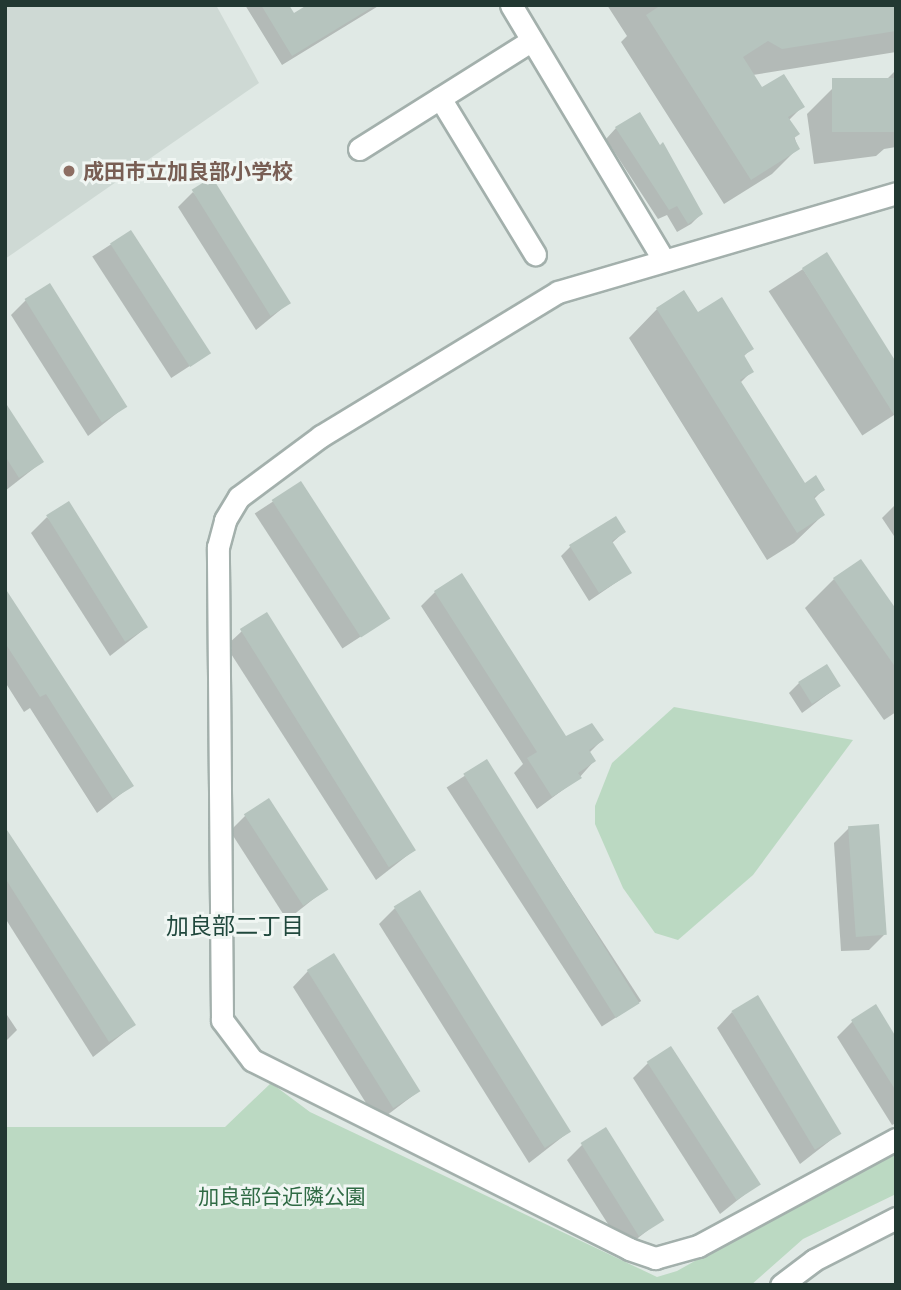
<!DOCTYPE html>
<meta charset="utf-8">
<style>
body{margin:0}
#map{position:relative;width:901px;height:1290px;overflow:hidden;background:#e0e9e5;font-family:"IBM Plex Sans","Noto Sans JP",sans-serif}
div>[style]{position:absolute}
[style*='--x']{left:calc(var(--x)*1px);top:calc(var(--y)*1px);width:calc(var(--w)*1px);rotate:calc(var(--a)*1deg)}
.built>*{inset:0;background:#ced9d4}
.green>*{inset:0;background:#bbd9c2}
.shadow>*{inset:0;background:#0003;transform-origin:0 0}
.building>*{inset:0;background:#b6c4be;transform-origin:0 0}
.roads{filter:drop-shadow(2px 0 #a3b0ac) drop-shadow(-2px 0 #a3b0ac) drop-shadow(0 2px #a3b0ac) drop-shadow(0 -2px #a3b0ac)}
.minor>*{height:21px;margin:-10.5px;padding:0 10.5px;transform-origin:10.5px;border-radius:10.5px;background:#fff}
.tertiary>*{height:21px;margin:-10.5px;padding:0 10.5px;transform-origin:10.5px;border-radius:10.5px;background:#fff}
.dots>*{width:19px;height:19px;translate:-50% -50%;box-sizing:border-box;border:4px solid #f0f6f3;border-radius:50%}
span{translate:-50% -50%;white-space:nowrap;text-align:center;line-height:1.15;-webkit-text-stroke:6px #f0f6f3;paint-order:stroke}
.education-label{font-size:21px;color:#785e54;font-weight:700}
.left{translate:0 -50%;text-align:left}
.park-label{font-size:21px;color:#306b45}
.neighbourhood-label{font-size:23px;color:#20483d}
.frame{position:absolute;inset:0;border:7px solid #223832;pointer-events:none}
</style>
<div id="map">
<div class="built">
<div style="clip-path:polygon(5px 5px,216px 5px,259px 83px,5px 259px)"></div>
</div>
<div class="green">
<div style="clip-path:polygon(674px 707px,853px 740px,753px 875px,678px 940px,655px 933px,623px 888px,595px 824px,595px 806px,612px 763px)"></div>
<div style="clip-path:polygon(271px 1083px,310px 1112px,657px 1277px,677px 1271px,896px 1148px,896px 1194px,803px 1239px,751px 1285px,5px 1285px,5px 1127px,225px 1127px)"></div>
</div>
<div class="shadow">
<div style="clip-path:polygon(245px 5px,286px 5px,294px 16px,311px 5px,380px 5px,282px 65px)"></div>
<div style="clip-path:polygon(607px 5px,658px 5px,658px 9px,896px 5px,896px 52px,753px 75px,762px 90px,803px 106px,789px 120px,798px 148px,772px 174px,724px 204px,621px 42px,627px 36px)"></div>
<div style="clip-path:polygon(894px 72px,896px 147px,884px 149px,876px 156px,814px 164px,807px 114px,833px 88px,885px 81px)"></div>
<div style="clip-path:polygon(616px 128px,701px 214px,691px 224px,677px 232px,667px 215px,658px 219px,606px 139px)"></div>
<div style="clip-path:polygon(193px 192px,290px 302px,256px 330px,178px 207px)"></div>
<div style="left:130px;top:232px;width:145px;height:45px;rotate:57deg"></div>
<div style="left:803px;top:269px;width:172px;height:41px;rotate:57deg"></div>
<div style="clip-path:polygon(26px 300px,126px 406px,88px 436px,11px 315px)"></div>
<div style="clip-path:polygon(657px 309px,697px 314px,752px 348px,743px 357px,752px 371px,740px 383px,804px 485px,823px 490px,813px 500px,823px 515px,794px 543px,767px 560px,629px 338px)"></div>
<div style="clip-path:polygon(5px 406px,42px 462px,5px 491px)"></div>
<div style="left:300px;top:484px;width:161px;height:54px;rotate:57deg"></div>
<div style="clip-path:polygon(896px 504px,896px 539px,882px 518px)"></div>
<div style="clip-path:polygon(47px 517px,147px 627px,110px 656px,31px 533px)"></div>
<div style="clip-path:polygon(624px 532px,612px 543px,630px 573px,589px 601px,561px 556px,570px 547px)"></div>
<div style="clip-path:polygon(834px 579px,896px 612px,896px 712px,884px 720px,805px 608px)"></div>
<div style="clip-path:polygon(5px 591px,131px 786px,97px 813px,30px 708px,24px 712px,5px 682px)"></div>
<div style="clip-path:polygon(435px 592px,566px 738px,602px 740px,589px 753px,594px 761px,579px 778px,537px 809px,514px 773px,523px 764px,421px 606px)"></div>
<div style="clip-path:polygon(242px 631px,413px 851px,376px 880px,226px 646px)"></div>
<div style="clip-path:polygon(799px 683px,839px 686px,802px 713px,789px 693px)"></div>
<div style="left:486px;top:762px;width:285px;height:47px;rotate:57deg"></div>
<div style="clip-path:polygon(246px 815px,326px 889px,287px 920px,230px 831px)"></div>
<div style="clip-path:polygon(5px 828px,134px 1025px,93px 1057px,5px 918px)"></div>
<div style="clip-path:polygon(849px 828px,885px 934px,869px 950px,841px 951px,834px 843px)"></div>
<div style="clip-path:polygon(395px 908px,570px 1131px,529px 1163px,379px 924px)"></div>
<div style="clip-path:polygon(308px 971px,419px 1091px,378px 1122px,293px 987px)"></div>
<div style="clip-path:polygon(5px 1012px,17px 1030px,5px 1042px)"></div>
<div style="clip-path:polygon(732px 1012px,840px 1133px,800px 1164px,717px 1028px)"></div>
<div style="clip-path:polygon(853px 1021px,896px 1040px,896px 1123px,892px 1125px,837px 1037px)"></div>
<div style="clip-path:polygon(648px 1063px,758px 1184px,720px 1214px,633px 1078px)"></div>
<div style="clip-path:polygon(583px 1144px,662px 1219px,624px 1249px,567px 1160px)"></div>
</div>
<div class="building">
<div style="clip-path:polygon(261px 5px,289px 5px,294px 13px,307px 5px,376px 5px,292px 56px)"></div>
<div style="clip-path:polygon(661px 5px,896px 5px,896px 31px,782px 49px,768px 41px,743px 57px,762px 87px,784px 74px,805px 107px,788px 117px,800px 134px,794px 138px,800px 149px,751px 180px,646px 15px)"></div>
<div style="left:896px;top:78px;width:54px;height:64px;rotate:90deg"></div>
<div style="clip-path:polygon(640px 112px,660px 145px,663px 142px,703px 214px,688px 224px,677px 206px,669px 210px,615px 127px)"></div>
<div style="left:212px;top:177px;width:149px;height:24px;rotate:58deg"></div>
<div style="left:131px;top:230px;width:147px;height:25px;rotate:57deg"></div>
<div style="clip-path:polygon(827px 252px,896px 362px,896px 418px,802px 268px)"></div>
<div style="left:50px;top:283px;width:146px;height:30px;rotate:58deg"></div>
<div style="clip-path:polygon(684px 290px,698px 312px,722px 297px,754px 349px,744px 355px,754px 372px,740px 380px,805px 483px,816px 475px,825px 490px,814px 497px,825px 515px,797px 533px,656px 308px)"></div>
<div style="clip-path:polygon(5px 402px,44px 462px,19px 478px,5px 456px)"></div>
<div style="left:301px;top:481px;width:164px;height:35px;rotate:57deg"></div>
<div style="left:69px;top:501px;width:149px;height:27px;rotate:58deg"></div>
<div style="clip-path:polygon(616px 516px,626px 532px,612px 541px,632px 573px,599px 593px,569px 545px)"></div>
<div style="clip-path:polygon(861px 559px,896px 609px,896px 668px,833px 578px)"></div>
<div style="clip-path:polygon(462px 573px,566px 736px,592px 723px,604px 740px,589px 750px,596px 761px,578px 773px,582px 778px,552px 797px,527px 758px,537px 752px,434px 591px)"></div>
<div style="clip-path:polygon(5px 588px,134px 786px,113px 799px,46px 694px,40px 697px,5px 643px)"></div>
<div style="left:267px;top:612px;width:281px;height:32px;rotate:58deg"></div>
<div style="left:827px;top:664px;width:26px;height:34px;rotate:58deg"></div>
<div style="left:487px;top:759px;width:288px;height:28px;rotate:58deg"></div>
<div style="left:269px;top:798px;width:109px;height:30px;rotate:57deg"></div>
<div style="left:879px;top:824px;width:111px;height:31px;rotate:86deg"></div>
<div style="clip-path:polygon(5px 827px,136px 1025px,109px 1042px,5px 878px)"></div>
<div style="left:420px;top:890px;width:285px;height:31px;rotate:58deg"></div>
<div style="left:334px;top:953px;width:163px;height:32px;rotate:58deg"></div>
<div style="left:758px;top:995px;width:162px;height:31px;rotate:59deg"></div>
<div style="clip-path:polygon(876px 1004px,896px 1037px,896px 1091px,851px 1020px)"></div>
<div style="left:671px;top:1046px;width:165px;height:29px;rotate:57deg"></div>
<div style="left:606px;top:1127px;width:110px;height:30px;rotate:58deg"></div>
</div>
<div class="roads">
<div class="minor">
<div style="--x:511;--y:5;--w:296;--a:59.1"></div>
<div style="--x:440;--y:98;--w:183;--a:58.7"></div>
<div style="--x:359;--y:149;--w:204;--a:-32.2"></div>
<div style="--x:222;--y:1020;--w:50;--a:53.1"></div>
<div style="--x:252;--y:1060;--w:422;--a:26.6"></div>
<div style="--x:629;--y:1249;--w:28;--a:19"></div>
<div style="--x:655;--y:1258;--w:45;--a:-15.6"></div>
<div style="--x:698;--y:1246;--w:225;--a:-28.4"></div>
</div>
<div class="tertiary">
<div style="--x:222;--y:1020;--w:473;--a:-90.5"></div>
<div style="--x:218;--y:547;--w:28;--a:-75"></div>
<div style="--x:225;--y:520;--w:27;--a:-59"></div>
<div style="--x:239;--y:497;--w:102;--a:-36.6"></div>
<div style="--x:321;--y:436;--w:277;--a:-31.3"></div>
<div style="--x:558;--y:292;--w:352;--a:-16.3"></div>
<div style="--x:781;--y:1285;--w:41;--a:-37.1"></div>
<div style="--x:814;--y:1260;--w:92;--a:-27.1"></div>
</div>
</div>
<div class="dots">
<div style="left:69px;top:171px;background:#8d6e63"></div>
</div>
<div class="education-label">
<span class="left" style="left:83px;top:171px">成田市立加良部小学校</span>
</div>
<div class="park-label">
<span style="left:282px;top:1196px">加良部台近隣公園</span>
</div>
<div class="neighbourhood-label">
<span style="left:235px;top:925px">加良部二丁目</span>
</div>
<div class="frame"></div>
</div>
